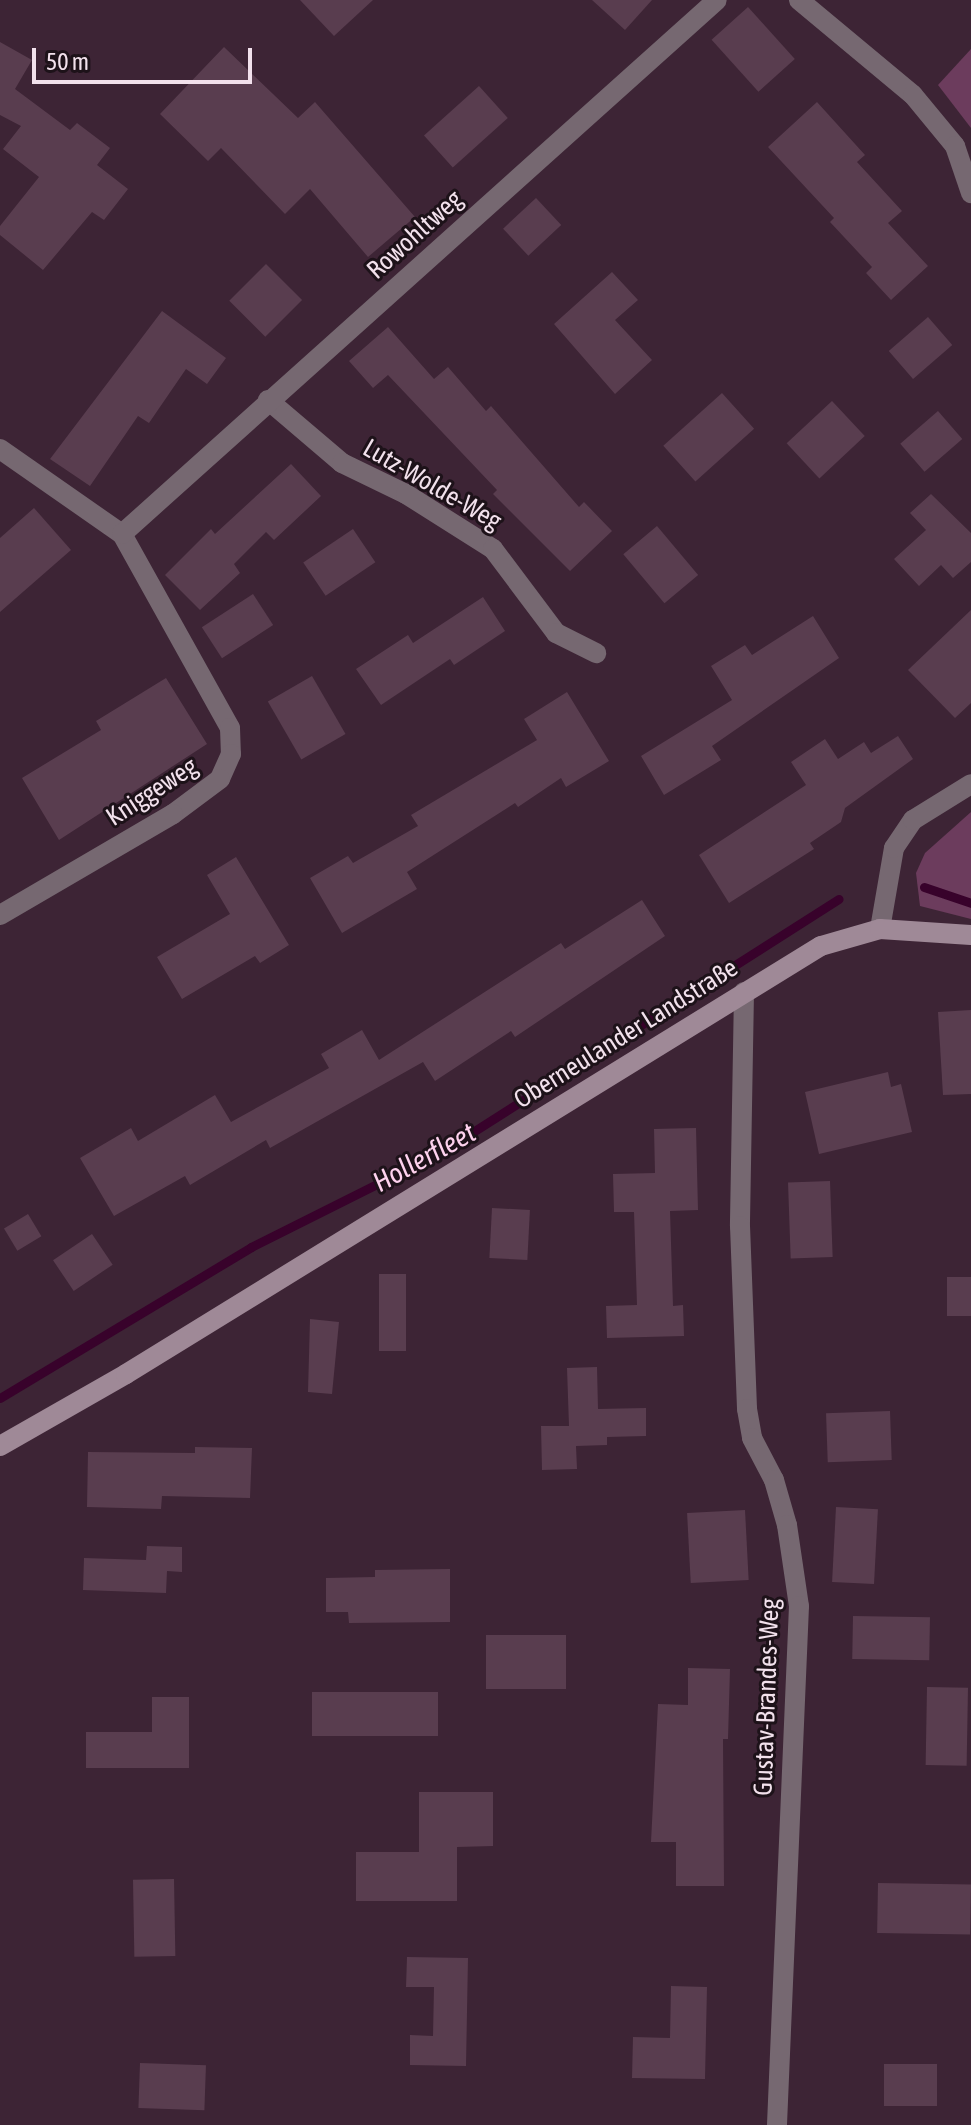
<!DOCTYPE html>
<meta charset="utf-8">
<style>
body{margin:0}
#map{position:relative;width:971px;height:2125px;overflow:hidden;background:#3d2435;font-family:"Asap Condensed",sans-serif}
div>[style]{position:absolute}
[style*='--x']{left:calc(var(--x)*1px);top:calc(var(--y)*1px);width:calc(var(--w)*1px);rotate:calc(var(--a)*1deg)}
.green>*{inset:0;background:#6c3c5d}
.stream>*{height:9px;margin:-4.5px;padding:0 4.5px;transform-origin:4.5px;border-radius:4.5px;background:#38022b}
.building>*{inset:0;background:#593d4f;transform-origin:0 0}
.street>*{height:20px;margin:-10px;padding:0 10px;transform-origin:10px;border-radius:10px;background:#766871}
.secondary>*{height:20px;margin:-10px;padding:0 10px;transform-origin:10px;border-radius:10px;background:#9f8997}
span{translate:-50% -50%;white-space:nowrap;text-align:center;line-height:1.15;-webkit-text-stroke:6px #1d1219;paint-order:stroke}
.street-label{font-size:26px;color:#f2e1ec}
.water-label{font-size:28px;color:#fed2ee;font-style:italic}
.scale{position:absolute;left:32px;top:48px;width:220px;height:36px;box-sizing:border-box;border:4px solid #f2e1ec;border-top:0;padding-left:10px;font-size:24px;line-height:28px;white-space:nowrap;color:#f2e1ec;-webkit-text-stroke:6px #1d1219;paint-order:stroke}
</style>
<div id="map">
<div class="green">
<div style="clip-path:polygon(971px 49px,971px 128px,938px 85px)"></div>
<div style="clip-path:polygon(971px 812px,971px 919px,920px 906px,916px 873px,925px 853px)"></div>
</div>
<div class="stream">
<div style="--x:924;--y:887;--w:50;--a:18.8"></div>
<div style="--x:0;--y:1398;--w:293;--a:-31"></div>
<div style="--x:251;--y:1247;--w:215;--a:-26.6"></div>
<div style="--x:443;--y:1151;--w:469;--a:-32.5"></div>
</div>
<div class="building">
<div style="clip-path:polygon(300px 0,373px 0,334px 36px)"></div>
<div style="clip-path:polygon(592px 0,652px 0,625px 30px)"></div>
<div style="left:748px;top:7px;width:70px;height:49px;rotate:48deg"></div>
<div style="clip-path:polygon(0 42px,32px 60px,15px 89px,70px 130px,77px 123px,110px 148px,97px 165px,128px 189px,104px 220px,92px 212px,43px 270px,0 235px,0 226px,39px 177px,3px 149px,21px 126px,0 115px)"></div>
<div style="clip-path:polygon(224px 47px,298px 118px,315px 102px,415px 217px,368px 257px,310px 189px,285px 214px,221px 148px,208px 161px,160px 114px)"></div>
<div style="left:479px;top:86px;width:43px;height:74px;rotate:48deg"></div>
<div style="clip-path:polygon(817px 102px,865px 155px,857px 162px,902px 211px,888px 223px,928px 266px,891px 300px,866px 273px,872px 267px,830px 222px,834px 218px,768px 147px)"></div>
<div style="left:536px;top:198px;width:37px;height:45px;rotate:47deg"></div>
<div style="left:266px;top:264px;width:51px;height:52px;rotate:45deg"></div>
<div style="clip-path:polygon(612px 272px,638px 300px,615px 320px,652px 360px,615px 394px,554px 324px)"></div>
<div style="clip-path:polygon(162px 311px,226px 358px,207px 384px,186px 369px,149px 423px,138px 416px,90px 486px,50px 459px)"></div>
<div style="left:928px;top:317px;width:37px;height:52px;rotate:49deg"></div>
<div style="clip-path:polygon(388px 327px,434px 379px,448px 367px,486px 411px,491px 406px,579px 507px,584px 502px,612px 531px,570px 571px,493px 494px,497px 490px,388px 375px,373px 388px,349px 361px)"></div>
<div style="left:722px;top:393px;width:48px;height:79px;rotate:48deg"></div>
<div style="left:832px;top:401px;width:48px;height:62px;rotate:47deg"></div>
<div style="left:938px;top:411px;width:37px;height:50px;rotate:49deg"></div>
<div style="clip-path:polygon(291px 464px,321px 496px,274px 540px,266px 532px,234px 564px,240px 573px,200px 610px,165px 575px,211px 529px,215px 534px)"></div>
<div style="clip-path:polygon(931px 494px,971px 533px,971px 562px,953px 578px,941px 565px,919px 586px,894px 559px,926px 530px,910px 513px)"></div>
<div style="clip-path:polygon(34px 508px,71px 550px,0 612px,0 538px)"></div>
<div style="left:657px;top:526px;width:64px;height:44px;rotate:50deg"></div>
<div style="left:353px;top:529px;width:40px;height:60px;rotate:56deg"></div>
<div style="left:253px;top:594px;width:37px;height:61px;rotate:57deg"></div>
<div style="clip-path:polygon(483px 597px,505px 631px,454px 665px,450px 659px,381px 705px,356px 669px,408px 635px,413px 643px)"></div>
<div style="clip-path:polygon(971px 610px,971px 703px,955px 718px,908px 670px)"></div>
<div style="clip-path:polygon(813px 616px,839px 658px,712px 746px,721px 760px,664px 795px,641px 756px,732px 700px,711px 666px,745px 645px,752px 655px)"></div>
<div style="left:312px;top:676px;width:67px;height:51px;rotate:60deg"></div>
<div style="clip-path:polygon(166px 678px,207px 744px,59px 840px,22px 778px,101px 730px,96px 721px)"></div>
<div style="clip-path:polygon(567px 692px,609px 761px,566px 787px,561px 778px,518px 807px,515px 803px,407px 872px,417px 889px,342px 933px,310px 878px,348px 856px,353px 863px,418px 826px,411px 815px,537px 740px,524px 719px)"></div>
<div style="clip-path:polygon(898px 736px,913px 759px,845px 808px,841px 822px,810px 843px,814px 849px,729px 903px,699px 855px,806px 785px,791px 762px,825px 739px,838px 759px,864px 742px,871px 753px)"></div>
<div style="clip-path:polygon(236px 857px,289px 945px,260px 963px,255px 956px,182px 999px,157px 957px,230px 914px,207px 875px)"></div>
<div style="clip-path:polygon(642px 900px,665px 936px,515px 1037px,511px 1031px,435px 1081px,423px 1062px,270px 1148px,266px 1140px,190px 1185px,185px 1176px,114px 1216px,80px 1158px,131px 1128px,138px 1141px,215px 1095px,231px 1122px,329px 1068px,321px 1054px,362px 1030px,379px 1060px,561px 943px,565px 949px)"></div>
<div style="clip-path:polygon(971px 1010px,971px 1094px,943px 1095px,938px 1012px)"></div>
<div style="clip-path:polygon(888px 1072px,891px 1087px,901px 1084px,912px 1132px,819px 1154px,805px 1092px)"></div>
<div style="clip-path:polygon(696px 1128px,698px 1210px,670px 1211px,673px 1306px,683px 1305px,684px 1336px,607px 1338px,606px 1306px,637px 1305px,634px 1212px,614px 1212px,613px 1174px,655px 1173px,654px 1129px)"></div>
<div style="left:830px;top:1181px;width:76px;height:42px;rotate:88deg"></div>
<div style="left:492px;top:1208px;width:38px;height:50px;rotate:3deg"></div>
<div style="left:28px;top:1214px;width:26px;height:28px;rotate:59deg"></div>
<div style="left:92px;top:1234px;width:37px;height:47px;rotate:56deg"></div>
<div style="left:379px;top:1274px;width:27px;height:77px"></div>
<div style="left:971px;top:1277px;width:39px;height:24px;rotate:90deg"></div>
<div style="clip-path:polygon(310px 1319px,339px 1322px,332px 1394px,308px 1392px)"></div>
<div style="clip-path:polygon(597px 1367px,598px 1409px,646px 1408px,646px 1436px,607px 1437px,607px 1445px,576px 1446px,577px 1469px,542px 1470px,541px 1426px,569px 1426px,567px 1368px)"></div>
<div style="left:890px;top:1411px;width:49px;height:64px;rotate:88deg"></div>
<div style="clip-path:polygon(195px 1447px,252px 1448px,250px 1498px,162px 1496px,161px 1509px,87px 1507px,88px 1452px,195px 1453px)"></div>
<div style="left:836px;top:1507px;width:42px;height:75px;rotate:3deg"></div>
<div style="left:745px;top:1510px;width:70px;height:58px;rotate:87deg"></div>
<div style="clip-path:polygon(147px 1546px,182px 1547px,182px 1572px,167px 1571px,166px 1593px,83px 1590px,84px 1558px,146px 1560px)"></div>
<div style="clip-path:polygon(450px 1569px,450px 1622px,349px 1623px,348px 1612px,326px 1612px,326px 1578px,375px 1577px,375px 1570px)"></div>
<div style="left:853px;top:1616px;width:77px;height:43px;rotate:1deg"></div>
<div style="left:486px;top:1635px;width:80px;height:54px"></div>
<div style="clip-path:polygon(688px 1668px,730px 1669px,728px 1739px,723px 1739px,724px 1886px,676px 1886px,676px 1842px,651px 1842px,658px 1704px,688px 1705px)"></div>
<div style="left:927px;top:1687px;width:41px;height:78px;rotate:1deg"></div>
<div style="left:438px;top:1692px;width:44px;height:126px;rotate:90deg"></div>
<div style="clip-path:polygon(152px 1697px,189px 1697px,189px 1768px,86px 1768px,86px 1732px,152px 1732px)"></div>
<div style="clip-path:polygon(419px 1792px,493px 1792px,493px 1846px,457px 1847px,457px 1901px,356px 1901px,356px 1852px,419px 1852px)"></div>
<div style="left:174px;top:1879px;width:77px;height:41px;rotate:89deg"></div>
<div style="left:878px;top:1883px;width:93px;height:50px;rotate:1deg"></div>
<div style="clip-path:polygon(407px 1957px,468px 1958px,466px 2066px,410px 2065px,410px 2035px,433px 2036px,434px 1987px,406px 1987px)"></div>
<div style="clip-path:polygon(671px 1986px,707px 1987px,705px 2079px,632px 2078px,633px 2037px,670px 2038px)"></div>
<div style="left:140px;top:2063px;width:66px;height:45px;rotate:2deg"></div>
<div style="left:884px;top:2064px;width:53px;height:42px"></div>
</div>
<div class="street">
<div style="--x:799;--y:0;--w:148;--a:39.8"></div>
<div style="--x:913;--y:95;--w:66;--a:50.5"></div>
<div style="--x:955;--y:146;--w:50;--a:71.2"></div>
<div style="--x:268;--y:400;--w:97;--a:40.4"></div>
<div style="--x:342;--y:463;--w:71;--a:25.8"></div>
<div style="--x:406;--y:494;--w:103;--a:32.3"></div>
<div style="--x:493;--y:549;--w:105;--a:53.1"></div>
<div style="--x:556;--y:633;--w:45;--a:26.6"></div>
<div style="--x:0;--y:449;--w:149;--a:34.9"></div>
<div style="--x:122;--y:534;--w:222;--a:60.9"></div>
<div style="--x:230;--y:728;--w:26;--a:88"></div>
<div style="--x:231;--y:754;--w:27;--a:114"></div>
<div style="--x:220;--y:779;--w:59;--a:143.3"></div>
<div style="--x:173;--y:814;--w:200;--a:149.7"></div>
<div style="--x:122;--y:534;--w:799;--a:-41.91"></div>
<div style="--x:880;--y:929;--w:82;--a:-80.2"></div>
<div style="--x:894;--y:848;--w:34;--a:-56"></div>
<div style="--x:913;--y:820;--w:68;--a:-31.8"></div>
<div style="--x:744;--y:992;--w:234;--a:91"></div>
<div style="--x:740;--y:1226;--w:183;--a:87.8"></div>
<div style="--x:747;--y:1409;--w:29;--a:80"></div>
<div style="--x:752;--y:1438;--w:47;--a:62.4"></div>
<div style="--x:774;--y:1480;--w:47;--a:73.9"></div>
<div style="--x:787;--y:1525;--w:82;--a:81.6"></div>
<div style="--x:799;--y:1606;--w:519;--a:92.43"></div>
</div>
<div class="secondary">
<div style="--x:0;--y:1446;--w:145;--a:-29.7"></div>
<div style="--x:126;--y:1374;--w:816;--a:-31.63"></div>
<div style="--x:821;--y:946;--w:61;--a:-16.1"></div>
<div style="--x:880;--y:929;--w:91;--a:3.8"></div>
</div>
<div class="street-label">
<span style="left:415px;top:235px;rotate:-42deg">Rowohltweg</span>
<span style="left:432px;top:485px;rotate:30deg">Lutz-Wolde-Weg</span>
<span style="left:152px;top:792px;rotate:-33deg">Kniggeweg</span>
<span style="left:626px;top:1034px;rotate:-32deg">Oberneulander Landstraße</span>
<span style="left:767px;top:1697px;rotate:-88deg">Gustav-Brandes-Weg</span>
</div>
<div class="water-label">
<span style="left:424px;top:1157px;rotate:-29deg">Hollerfleet</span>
</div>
<div class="scale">50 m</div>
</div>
